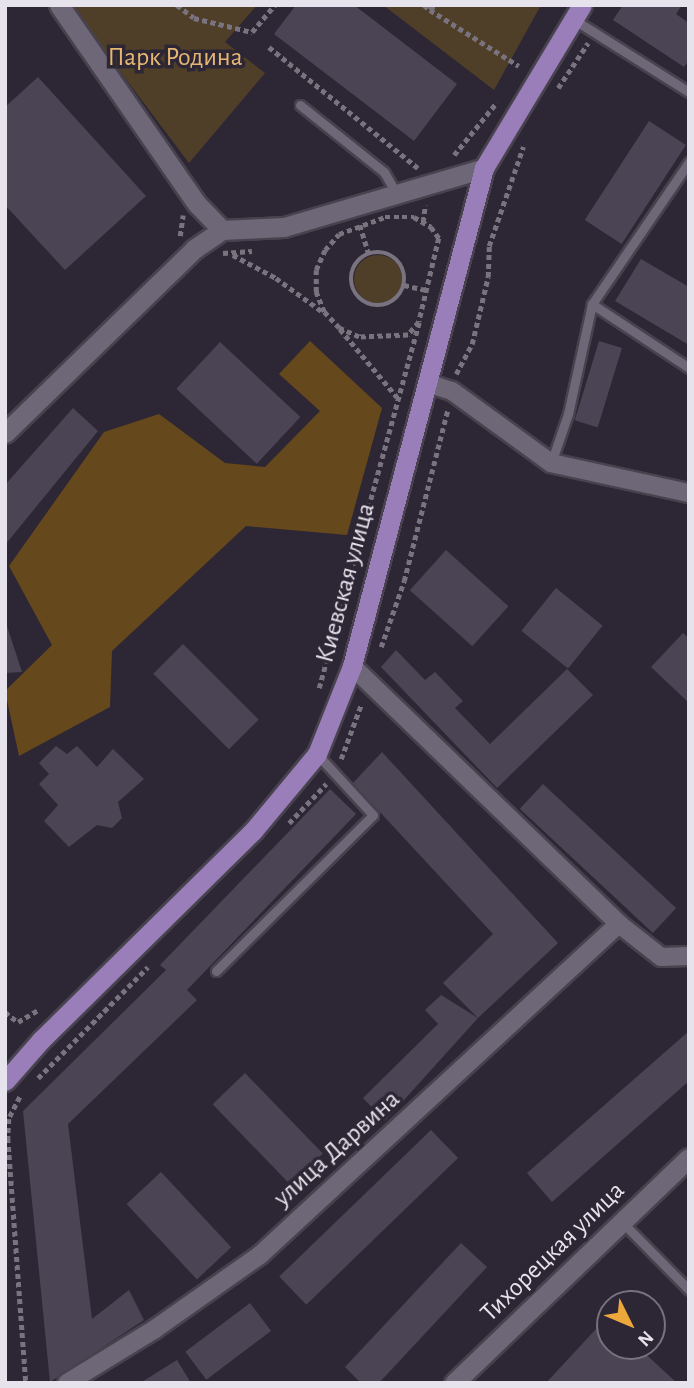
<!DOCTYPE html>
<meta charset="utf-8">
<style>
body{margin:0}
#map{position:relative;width:694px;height:1388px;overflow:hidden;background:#2d2635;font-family:"Alegreya Sans",sans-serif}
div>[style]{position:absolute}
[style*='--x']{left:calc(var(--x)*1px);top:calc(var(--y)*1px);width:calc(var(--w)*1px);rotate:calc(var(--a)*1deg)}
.green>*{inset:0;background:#503f28}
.round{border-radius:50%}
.forest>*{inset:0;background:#65481b}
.building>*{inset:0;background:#4b4454;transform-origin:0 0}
.path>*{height:4.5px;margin-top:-2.25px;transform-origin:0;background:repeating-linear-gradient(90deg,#79737f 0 5px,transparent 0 8.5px)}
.path>.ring{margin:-2.25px;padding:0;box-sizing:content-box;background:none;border:4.5px solid #79737f;border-radius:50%}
.roads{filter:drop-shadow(2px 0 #47424e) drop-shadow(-2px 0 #47424e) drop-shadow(0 2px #47424e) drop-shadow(0 -2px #47424e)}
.service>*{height:9px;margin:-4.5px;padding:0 4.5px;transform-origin:4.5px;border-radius:4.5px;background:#6e6778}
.minor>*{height:18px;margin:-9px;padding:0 9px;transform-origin:9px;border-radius:9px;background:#6e6778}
.tertiary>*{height:19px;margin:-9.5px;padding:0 9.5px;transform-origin:9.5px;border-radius:9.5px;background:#6e6778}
.secondary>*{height:19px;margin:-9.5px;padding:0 9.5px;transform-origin:9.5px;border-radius:9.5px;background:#6e6778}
.primary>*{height:19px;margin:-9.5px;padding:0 9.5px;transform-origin:9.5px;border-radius:9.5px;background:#9a7eb9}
span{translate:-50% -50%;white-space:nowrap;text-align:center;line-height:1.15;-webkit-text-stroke:7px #2d2635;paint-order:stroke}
.park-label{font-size:26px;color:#e6b672}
.street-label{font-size:26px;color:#e7e3ec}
.frame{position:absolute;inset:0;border:7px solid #e7e3ec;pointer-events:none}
.north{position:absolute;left:596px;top:1290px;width:70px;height:70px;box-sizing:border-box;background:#2d2635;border:2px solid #77727e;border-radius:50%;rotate:133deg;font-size:19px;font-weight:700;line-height:28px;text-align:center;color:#e7e3ec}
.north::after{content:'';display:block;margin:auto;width:24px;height:32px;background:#eda83b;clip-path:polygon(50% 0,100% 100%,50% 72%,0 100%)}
</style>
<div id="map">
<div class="green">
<div style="clip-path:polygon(70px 5px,257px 5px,225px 42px,265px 73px,189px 163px)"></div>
<div style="clip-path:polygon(383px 5px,541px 5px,494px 90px)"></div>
<div class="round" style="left:354px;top:255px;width:48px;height:48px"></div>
</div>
<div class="forest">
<div style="clip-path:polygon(310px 341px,382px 408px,347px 535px,246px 526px,112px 651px,110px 707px,19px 756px,5px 691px,52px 645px,9px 566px,104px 432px,159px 414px,225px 463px,265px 467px,320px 411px,279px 374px)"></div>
</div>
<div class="building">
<div style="clip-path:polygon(296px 5px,354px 5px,457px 84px,414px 141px,274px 34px)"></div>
<div style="clip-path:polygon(623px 5px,682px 5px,676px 14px,689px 23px,689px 60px,684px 67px,613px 20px)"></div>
<div style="clip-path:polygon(38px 77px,146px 196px,65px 270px,5px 205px,5px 107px)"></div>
<div style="left:649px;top:121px;width:44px;height:118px;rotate:33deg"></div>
<div style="clip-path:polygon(641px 259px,689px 287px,689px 345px,615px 301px)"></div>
<div style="left:599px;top:341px;width:24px;height:83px;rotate:17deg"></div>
<div style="left:220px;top:342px;width:110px;height:64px;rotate:43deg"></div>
<div style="clip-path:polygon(73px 408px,98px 431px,5px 545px,5px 485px)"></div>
<div style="left:446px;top:550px;width:84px;height:54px;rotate:42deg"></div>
<div style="left:556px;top:588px;width:60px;height:55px;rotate:39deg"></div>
<div style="clip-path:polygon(5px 623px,6px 623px,22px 672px,5px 673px)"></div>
<div style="clip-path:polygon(683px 633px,689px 638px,689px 703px,651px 667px)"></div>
<div style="left:183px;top:644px;width:107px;height:42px;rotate:45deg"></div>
<div style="clip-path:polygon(396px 650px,425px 680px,435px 672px,463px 701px,455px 708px,490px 744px,567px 669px,593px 695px,497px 788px,381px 667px)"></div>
<div style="clip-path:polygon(56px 746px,67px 754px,77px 746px,97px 767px,113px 749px,144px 779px,118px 802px,122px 818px,112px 828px,97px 825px,69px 847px,44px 821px,58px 805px,39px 784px,49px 774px,39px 763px)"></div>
<div style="clip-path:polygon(382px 752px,558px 943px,478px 1018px,443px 983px,493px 934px,353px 783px)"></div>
<div style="left:543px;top:784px;width:182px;height:34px;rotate:43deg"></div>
<div style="clip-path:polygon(330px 789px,356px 814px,187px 990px,197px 1000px,68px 1124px,92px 1319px,129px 1290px,144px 1320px,50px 1382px,23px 1111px,166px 970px,160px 965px)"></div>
<div style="clip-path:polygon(441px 995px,478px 1018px,385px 1121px,363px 1098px,438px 1024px,425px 1010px)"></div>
<div style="clip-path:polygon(689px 1031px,689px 1081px,552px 1202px,527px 1173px)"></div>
<div style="left:245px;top:1073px;width:112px;height:45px;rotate:46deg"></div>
<div style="left:431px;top:1130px;width:39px;height:211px;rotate:46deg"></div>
<div style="left:161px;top:1172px;width:103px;height:47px;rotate:47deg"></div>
<div style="clip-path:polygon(461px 1243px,487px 1267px,379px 1383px,361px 1383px,345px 1367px)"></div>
<div style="left:250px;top:1303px;width:35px;height:81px;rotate:53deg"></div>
<div style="clip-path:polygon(606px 1318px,610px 1321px,610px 1346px,637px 1346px,677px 1383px,546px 1383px)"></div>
<div style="clip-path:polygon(177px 1360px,191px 1383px,140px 1383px)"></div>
</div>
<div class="path">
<div style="--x:177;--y:5;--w:21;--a:37"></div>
<div style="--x:194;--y:18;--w:60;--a:13.6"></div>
<div style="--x:252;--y:32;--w:35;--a:-50"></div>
<div style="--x:424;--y:5;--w:8;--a:40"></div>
<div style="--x:430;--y:10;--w:6;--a:-51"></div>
<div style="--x:430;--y:10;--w:105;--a:32.2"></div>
<div style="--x:269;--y:47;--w:192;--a:39.1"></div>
<div style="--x:558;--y:88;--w:54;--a:-56.3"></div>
<div style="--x:454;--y:155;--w:68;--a:-50.9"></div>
<div style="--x:385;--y:217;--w:29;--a:0"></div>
<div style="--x:414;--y:217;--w:20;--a:30"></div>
<div style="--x:431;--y:227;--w:14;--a:54"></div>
<div style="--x:439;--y:238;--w:86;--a:103.4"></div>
<div style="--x:419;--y:322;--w:17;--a:130"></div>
<div style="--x:408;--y:335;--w:49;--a:177.7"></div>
<div style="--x:359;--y:337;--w:22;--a:-156"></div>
<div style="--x:339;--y:328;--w:22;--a:-133"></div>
<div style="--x:324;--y:312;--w:22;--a:-112"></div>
<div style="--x:316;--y:292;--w:22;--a:-90"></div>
<div style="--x:316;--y:270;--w:22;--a:-66"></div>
<div style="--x:325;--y:250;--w:21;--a:-49"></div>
<div style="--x:339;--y:234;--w:49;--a:-20.3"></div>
<div style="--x:423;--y:222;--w:17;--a:-83"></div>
<div style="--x:360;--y:225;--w:30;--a:73"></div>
<div style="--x:180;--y:236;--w:21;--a:-82"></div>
<div class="ring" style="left:351px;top:252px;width:49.5px;height:49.5px"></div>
<div style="--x:223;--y:253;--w:29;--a:-4"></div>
<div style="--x:233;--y:255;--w:49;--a:28.1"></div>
<div style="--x:276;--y:278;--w:58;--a:35.9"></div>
<div style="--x:404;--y:285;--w:23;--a:13"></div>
<div style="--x:340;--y:329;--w:89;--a:50"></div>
<div style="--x:456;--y:374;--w:34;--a:-62"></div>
<div style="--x:472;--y:344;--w:69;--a:-76.6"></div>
<div style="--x:488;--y:277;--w:31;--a:-88"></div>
<div style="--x:489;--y:246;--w:105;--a:-71"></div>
<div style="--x:381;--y:647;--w:70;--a:-70.8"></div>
<div style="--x:404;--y:581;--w:178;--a:-75.7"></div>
<div style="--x:319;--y:688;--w:379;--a:-74.7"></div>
<div style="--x:341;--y:759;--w:58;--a:-69.7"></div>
<div style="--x:289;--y:823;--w:54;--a:-46.5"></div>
<div style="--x:5;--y:1012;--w:16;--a:38"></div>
<div style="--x:18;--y:1022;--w:23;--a:-31"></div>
<div style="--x:38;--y:1078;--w:156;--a:-45.3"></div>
<div style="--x:20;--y:1097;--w:25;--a:117"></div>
<div style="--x:9;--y:1119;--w:19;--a:93"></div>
<div style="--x:8;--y:1138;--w:246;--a:85.8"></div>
</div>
<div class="roads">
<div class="service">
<div style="--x:573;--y:19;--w:137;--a:32.2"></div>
<div style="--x:300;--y:105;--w:107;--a:38.6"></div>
<div style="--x:384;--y:172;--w:24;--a:60"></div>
<div style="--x:592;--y:304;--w:116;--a:33.4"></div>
<div style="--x:551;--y:463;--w:52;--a:-70.9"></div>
<div style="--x:568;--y:414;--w:113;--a:-77.7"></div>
<div style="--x:592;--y:304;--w:172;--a:-55.7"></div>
<div style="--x:216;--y:971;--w:221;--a:-44.8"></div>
<div style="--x:373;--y:815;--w:83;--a:-132.6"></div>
<div style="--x:623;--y:1223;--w:94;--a:45.4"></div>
</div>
<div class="minor">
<div style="--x:427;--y:383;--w:26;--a:18"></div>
<div style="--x:452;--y:391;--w:122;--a:36"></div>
<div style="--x:551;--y:463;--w:141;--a:12.3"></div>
<div style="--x:352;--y:666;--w:371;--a:44"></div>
<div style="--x:619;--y:924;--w:53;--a:38.2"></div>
<div style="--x:661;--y:957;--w:28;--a:-2"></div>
<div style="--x:67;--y:1383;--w:103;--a:-31.5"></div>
<div style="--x:155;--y:1329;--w:128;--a:-35.2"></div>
<div style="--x:260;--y:1255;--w:488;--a:-42.7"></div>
</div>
<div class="tertiary">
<div style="--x:454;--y:1383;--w:325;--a:-43.8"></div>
</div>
<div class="secondary">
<div style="--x:59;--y:5;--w:242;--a:55.3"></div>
<div style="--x:197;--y:204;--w:36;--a:46"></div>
<div style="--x:5;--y:433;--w:264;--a:-44.2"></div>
<div style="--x:194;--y:249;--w:34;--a:-34"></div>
<div style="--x:222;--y:230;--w:62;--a:-2.8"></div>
<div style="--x:284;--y:227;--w:209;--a:-16.4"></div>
</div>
<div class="primary">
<div style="--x:5;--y:1081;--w:55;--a:-48.7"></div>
<div style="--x:41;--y:1040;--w:298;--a:-44.6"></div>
<div style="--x:253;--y:831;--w:100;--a:-50.3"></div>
<div style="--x:317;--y:754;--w:95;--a:-68.3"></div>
<div style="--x:352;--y:666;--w:515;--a:-75.15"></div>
<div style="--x:484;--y:168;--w:190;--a:-59"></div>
</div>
</div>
<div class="park-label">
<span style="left:175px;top:58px">Парк Родина</span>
</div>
<div class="street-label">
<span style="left:346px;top:583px;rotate:-75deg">Киевская улица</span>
<span style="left:337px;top:1149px;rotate:-42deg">улица Дарвина</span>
<span style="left:553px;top:1252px;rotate:-44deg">Тихорецкая улица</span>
</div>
<div class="frame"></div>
<div class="north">N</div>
</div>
